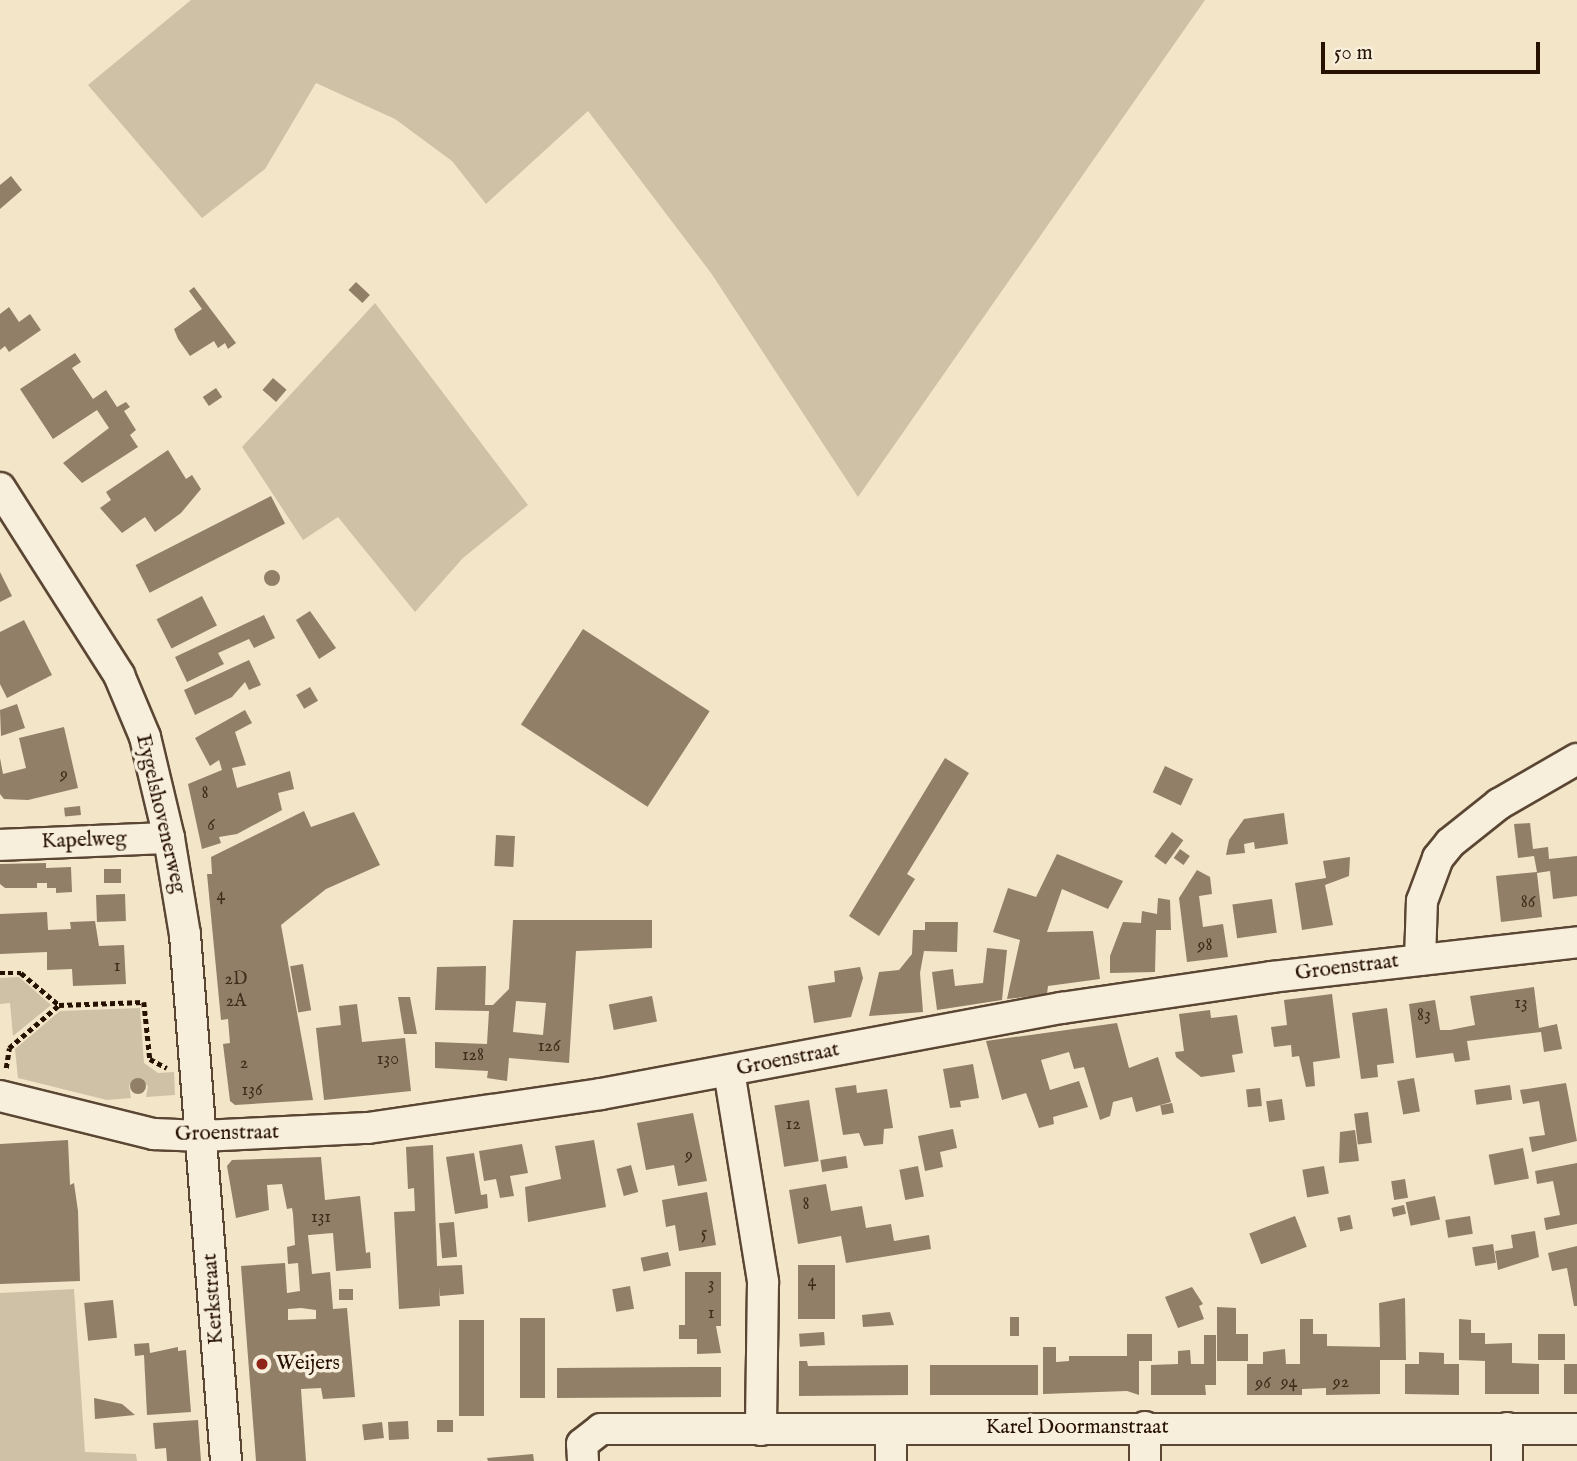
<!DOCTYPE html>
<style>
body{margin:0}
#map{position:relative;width:1577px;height:1461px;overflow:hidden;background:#f2e5c8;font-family:"IM FELL English",serif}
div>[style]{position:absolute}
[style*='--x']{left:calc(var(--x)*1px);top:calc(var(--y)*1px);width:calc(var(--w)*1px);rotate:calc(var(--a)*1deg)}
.green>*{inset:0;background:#cfc1a6}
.building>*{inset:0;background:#917f68;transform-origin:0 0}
.round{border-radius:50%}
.path>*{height:4.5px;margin-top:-2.25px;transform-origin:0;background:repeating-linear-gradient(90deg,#271101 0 5px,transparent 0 8.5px)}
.roads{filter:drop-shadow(2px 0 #5a4633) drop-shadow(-2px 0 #5a4633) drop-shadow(0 2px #5a4633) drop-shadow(0 -2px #5a4633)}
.minor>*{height:30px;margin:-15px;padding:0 15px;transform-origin:15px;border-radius:15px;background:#f7eedb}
.dots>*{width:19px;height:19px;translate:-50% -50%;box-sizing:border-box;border:4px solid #f7eedb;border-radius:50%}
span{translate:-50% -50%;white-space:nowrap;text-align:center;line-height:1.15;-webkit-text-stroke:7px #f7eedb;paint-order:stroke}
.number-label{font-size:18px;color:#422c1b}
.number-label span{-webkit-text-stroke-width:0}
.street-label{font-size:21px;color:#271101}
.poi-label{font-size:21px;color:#271101}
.left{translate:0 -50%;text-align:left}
.scale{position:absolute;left:1321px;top:42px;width:219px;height:32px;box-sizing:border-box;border:4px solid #271101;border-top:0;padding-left:9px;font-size:21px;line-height:24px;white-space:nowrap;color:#271101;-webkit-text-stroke:5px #f7eedb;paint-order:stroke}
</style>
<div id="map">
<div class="green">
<div style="clip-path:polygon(191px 0,1205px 0,858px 497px,711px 273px,588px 111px,486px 204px,452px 161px,395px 119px,316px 83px,265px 169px,202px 218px,88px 85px)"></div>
<div style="clip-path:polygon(375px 303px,528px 505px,463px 558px,415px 612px,338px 517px,303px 540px,242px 447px)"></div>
<div style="clip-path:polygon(19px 977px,51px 1005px,13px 1036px,10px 1003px,0 1004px,0 978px)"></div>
<div style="clip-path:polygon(140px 1008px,144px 1063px,158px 1073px,174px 1072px,175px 1095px,146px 1097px,148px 1086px,139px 1079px,129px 1085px,131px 1098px,107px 1100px,18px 1078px,15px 1049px,60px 1011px)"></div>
<div style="clip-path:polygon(74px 1289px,85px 1452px,136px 1454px,137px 1461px,0 1461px,0 1293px)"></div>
</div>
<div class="building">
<div style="clip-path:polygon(11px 176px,22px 190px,0 209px,0 185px)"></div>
<div style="left:356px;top:282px;width:19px;height:11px;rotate:43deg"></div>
<div style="clip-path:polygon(194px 287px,236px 343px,228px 349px,225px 343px,218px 348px,214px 341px,190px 356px,178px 339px,174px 329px,202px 309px,189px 291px)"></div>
<div style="clip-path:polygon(9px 307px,19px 322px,30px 314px,41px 330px,9px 352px,5px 346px,0 350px,0 314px)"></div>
<div style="clip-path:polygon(75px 353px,81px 362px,72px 368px,93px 399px,106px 390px,117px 407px,126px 402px,130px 407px,124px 411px,136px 430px,130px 435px,138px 447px,82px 483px,63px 463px,109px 428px,97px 410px,53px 439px,20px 389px)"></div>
<div style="left:273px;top:378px;width:18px;height:16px;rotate:41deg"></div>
<div style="left:216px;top:388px;width:11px;height:16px;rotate:56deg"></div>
<div style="clip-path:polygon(168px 450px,186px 479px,192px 475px,201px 489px,181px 513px,155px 532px,145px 517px,122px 533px,100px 508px,111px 500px,106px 492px)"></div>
<div style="left:271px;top:496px;width:31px;height:152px;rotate:63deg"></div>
<div class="round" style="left:264px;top:570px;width:16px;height:16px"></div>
<div style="clip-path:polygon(0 572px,12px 596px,0 602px)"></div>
<div style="left:202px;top:596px;width:33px;height:51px;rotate:63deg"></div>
<div style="clip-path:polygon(310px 611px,336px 648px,319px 659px,296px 620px)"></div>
<div style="clip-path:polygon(264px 615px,275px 638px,254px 648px,249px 639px,218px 653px,224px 664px,187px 682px,175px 657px)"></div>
<div style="clip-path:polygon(24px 620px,52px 675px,7px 698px,0 684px,0 632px)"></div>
<div style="left:583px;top:629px;width:151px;height:114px;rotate:33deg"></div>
<div style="clip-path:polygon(249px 660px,261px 685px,249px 690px,245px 682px,232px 697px,195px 715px,184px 690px)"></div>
<div style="left:310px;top:687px;width:16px;height:16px;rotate:60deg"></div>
<div style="clip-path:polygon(17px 704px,25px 728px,1px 736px,0 710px)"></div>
<div style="clip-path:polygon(245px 710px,252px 723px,235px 732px,246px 765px,232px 768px,237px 788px,290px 771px,294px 789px,278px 793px,282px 810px,237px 834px,219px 837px,221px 843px,202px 849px,188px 784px,222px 770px,219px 760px,210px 766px,195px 738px)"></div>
<div style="clip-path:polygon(64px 727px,78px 788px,28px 800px,4px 799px,0 794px,0 758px,3px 774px,26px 768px,19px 738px)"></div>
<div style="clip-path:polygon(945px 758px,969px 773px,907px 874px,915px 879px,879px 936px,849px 916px)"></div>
<div style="left:1165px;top:766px;width:31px;height:29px;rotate:25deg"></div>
<div style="left:80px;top:806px;width:9px;height:16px;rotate:84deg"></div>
<div style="clip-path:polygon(304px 811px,311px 827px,354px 812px,380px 865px,326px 889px,281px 925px,313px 1100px,235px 1105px,230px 1101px,223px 1044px,230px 1043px,228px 1019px,221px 1020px,207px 874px,212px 874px,211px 857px)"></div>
<div style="clip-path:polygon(1284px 813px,1288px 844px,1255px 849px,1254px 842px,1244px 844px,1245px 853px,1226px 855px,1229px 840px,1244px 819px)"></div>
<div style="clip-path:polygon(1530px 823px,1533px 849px,1548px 847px,1549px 859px,1577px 856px,1577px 896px,1553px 899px,1550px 871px,1537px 873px,1542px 917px,1501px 922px,1496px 876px,1537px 872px,1534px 856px,1518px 858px,1514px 824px)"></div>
<div style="left:1172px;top:832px;width:14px;height:30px;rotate:36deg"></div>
<div style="left:496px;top:835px;width:19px;height:31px;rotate:3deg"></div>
<div style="left:1180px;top:849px;width:12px;height:11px;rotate:35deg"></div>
<div style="clip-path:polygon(1057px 854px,1123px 881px,1108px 909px,1062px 889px,1047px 932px,1093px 931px,1100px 979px,1048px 986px,1047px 994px,1007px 999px,1020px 940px,993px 932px,1008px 888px,1036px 897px)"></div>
<div style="clip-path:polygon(1350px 857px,1349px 876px,1325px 885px,1333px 925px,1302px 930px,1295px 883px,1326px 878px,1323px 861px)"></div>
<div style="clip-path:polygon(46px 863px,46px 868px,71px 867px,72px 892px,56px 893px,56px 888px,47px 888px,47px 883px,37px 883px,37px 888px,5px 888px,0 884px,0 864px)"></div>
<div style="left:104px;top:869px;width:17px;height:14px"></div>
<div style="clip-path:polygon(1197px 870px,1210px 877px,1212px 894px,1199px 896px,1203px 927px,1223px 924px,1228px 957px,1187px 962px,1179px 898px)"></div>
<div style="left:125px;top:894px;width:27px;height:29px;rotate:88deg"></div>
<div style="clip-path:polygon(1158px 898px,1170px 900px,1171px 930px,1156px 930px,1155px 972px,1110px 973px,1110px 956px,1123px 922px,1141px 923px,1142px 911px,1157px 914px)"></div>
<div style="left:1272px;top:899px;width:34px;height:40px;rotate:82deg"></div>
<div style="clip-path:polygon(47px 912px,48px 930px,71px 929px,70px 922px,95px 921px,99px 946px,124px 945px,126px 984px,73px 986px,72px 969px,47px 970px,47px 952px,0 954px,0 914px)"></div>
<div style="clip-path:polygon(evenodd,513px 920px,652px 920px,652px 948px,576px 951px,569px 1063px,509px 1058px,507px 1081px,487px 1078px,488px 1071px,435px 1068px,435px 1042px,487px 1044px,489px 1011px,435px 1010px,437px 967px,486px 966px,485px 1005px,493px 1005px,509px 989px,513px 920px,516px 1001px,546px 1003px,543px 1035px,513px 1032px,516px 1001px)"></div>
<div style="clip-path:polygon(925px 922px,958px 922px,957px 952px,924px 951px,920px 973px,923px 1012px,869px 1016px,879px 972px,899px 970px,912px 954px,913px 930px,925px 930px)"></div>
<div style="clip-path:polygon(987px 948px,1007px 950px,1002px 1000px,937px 1010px,932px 972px,953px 969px,955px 986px,983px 983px)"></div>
<div style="left:303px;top:964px;width:47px;height:13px;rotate:80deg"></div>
<div style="clip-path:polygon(860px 967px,863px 978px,851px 1017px,814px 1023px,808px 986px,835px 982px,834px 971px)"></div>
<div style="clip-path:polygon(1534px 987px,1539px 1028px,1557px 1024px,1562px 1049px,1544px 1052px,1541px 1032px,1467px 1041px,1470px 1060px,1455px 1062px,1453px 1053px,1416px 1058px,1409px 1004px,1435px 1000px,1440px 1030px,1450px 1030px,1475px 1025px,1470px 996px)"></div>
<div style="clip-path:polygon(1332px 994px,1340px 1058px,1313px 1062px,1315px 1086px,1306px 1087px,1299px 1056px,1292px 1057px,1291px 1045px,1274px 1047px,1271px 1027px,1287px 1025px,1284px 1000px)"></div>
<div style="left:652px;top:996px;width:26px;height:44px;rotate:79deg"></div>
<div style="clip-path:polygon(398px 997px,410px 997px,417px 1034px,404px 1034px)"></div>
<div style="clip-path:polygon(357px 1004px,362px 1042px,405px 1038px,411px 1091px,324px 1100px,316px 1028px,341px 1025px,339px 1006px)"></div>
<div style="clip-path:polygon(1387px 1008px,1394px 1063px,1377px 1065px,1378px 1077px,1361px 1079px,1352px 1013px)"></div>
<div style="clip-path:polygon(1210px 1010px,1211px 1018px,1237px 1015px,1243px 1053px,1232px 1055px,1235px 1072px,1201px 1077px,1176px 1057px,1175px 1052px,1184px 1051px,1179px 1014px)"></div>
<div style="clip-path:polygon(1117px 1023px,1129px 1068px,1158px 1057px,1171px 1102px,1136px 1112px,1132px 1097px,1113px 1102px,1110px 1116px,1100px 1120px,1084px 1067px,1074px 1069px,1069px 1052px,1041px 1060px,1050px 1090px,1079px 1081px,1088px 1107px,1053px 1117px,1054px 1124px,1039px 1128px,1026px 1093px,1002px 1100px,986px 1041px)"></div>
<div style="clip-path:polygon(973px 1064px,979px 1098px,960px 1101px,961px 1107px,950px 1108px,943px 1069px)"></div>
<div class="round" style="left:130px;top:1078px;width:16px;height:16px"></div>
<div style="left:1414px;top:1078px;width:34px;height:17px;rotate:80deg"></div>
<div style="clip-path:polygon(1566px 1083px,1577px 1141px,1532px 1152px,1529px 1137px,1545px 1135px,1542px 1119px,1539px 1101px,1523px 1104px,1520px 1090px)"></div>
<div style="clip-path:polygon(856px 1085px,857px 1093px,887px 1089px,893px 1128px,884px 1129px,883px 1144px,864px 1146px,859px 1133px,843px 1135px,835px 1088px)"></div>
<div style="left:1510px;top:1085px;width:15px;height:36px;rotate:82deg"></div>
<div style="left:1260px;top:1088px;width:18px;height:14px;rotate:84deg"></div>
<div style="left:1282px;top:1099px;width:21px;height:16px;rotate:82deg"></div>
<div style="left:809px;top:1100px;width:62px;height:35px;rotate:81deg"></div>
<div style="left:1172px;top:1103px;width:10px;height:12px;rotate:79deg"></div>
<div style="left:1368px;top:1112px;width:31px;height:14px;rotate:83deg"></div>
<div style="clip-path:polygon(693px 1113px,707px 1181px,678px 1186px,674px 1165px,646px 1170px,637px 1123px)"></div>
<div style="clip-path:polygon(953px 1129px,957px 1148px,940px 1152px,943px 1167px,925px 1171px,918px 1136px)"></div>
<div style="clip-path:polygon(1355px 1130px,1359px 1161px,1339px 1163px,1340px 1132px)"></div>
<div style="clip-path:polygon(68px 1140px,70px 1185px,74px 1183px,78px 1211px,80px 1281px,0 1284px,0 1144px)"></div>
<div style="clip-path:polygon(594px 1140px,606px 1207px,528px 1222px,525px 1187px,561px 1179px,555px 1146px)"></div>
<div style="clip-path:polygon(522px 1144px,528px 1173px,510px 1176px,514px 1196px,500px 1198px,496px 1179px,484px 1181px,479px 1151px)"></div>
<div style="clip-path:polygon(433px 1145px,437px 1266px,462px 1265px,464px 1294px,440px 1296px,439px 1286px,440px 1306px,399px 1309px,394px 1212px,415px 1211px,414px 1188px,408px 1189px,406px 1147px)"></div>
<div style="left:1523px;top:1148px;width:31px;height:35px;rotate:79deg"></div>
<div style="clip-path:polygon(474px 1153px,481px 1195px,487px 1194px,488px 1208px,455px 1214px,446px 1157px)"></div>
<div style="left:846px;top:1156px;width:12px;height:26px;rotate:81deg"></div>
<div style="clip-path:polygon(evenodd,321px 1157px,325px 1200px,360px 1196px,366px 1253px,370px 1252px,371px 1268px,336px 1271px,333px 1233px,308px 1235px,312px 1274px,330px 1272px,333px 1309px,347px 1308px,355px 1397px,323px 1399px,321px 1388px,301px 1389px,306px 1461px,256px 1461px,241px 1266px,285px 1263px,287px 1293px,300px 1291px,298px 1263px,288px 1264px,287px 1247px,295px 1245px,293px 1214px,292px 1208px,287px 1209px,282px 1184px,267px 1185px,269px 1210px,236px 1218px,227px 1166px,232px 1160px,321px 1157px,301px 1308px,316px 1310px,316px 1319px,288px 1320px,288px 1309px,301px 1308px)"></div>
<div style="clip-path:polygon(1577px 1163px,1577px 1224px,1546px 1230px,1544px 1218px,1560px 1215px,1553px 1181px,1537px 1184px,1535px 1171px)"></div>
<div style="left:631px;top:1165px;width:28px;height:15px;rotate:75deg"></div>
<div style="left:918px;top:1166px;width:31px;height:19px;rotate:79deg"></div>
<div style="left:1324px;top:1166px;width:28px;height:22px;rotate:80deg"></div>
<div style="left:1405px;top:1179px;width:19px;height:14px;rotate:81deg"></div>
<div style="clip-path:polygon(826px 1184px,831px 1211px,862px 1206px,866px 1228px,891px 1224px,894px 1241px,929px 1235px,931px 1249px,846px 1263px,841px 1236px,798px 1244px,789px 1190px)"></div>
<div style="clip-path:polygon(707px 1192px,716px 1245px,679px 1251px,675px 1225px,666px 1227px,662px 1200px)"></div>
<div style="left:1435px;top:1196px;width:24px;height:30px;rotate:78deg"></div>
<div style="left:1404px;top:1205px;width:9px;height:13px;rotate:77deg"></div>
<div style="left:1350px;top:1215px;width:14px;height:13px;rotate:78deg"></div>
<div style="left:1295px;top:1216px;width:33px;height:49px;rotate:69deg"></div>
<div style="left:1470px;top:1216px;width:18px;height:25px;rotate:81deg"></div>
<div style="left:454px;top:1222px;width:35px;height:15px;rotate:85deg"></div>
<div style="clip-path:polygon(1535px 1231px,1539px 1257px,1498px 1270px,1495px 1251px,1513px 1248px,1511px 1235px)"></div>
<div style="left:1493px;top:1244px;width:19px;height:21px;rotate:81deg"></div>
<div style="clip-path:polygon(1577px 1246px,1577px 1306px,1574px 1306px,1567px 1268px,1552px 1271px,1548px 1253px)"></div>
<div style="left:668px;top:1252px;width:14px;height:28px;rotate:78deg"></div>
<div style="left:798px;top:1265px;width:37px;height:54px"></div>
<div style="clip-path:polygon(685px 1272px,721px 1272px,721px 1326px,716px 1326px,721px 1353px,697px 1354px,697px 1339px,679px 1339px,679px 1325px,685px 1325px)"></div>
<div style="left:630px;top:1286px;width:23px;height:18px;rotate:80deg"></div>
<div style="clip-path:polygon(1192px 1287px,1203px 1304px,1199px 1306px,1204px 1319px,1178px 1328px,1165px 1297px)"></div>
<div style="left:339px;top:1289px;width:14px;height:11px"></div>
<div style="clip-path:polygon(1405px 1298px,1406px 1360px,1380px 1360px,1380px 1394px,1326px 1395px,1326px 1388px,1302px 1389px,1302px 1395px,1247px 1395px,1247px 1364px,1263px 1364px,1263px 1352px,1285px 1349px,1286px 1364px,1300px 1364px,1300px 1319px,1313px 1319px,1313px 1334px,1327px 1334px,1327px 1346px,1380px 1347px,1379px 1303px)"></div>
<div style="left:113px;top:1300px;width:38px;height:29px;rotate:84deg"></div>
<div style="clip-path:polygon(1217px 1307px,1236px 1308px,1236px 1334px,1248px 1334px,1248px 1361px,1217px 1361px)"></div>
<div style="clip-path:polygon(890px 1312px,894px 1325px,863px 1327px,862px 1315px)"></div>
<div style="left:1010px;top:1317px;width:9px;height:19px"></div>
<div style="left:520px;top:1318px;width:25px;height:80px"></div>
<div style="clip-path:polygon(1459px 1319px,1471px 1320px,1471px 1333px,1485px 1333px,1485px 1344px,1512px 1343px,1512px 1363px,1539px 1364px,1539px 1394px,1485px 1394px,1485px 1361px,1459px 1360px)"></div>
<div style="left:459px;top:1320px;width:25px;height:96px"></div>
<div style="left:824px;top:1332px;width:13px;height:25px;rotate:86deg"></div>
<div style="clip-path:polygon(1127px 1334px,1152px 1334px,1152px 1361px,1139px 1361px,1139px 1395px,1127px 1391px,1043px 1394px,1043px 1347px,1056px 1347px,1056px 1362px,1069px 1361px,1069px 1356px,1127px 1356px)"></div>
<div style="left:1538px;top:1334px;width:27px;height:26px"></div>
<div style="clip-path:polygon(1204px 1335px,1216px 1335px,1216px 1385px,1205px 1385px,1206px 1395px,1151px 1395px,1151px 1365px,1178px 1364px,1178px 1351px,1190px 1350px,1191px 1364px,1204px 1364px)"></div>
<div style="clip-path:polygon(149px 1343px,150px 1353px,178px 1347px,178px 1351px,186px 1350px,191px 1412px,147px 1415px,144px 1355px,135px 1356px,134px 1344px)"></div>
<div style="clip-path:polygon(1419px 1352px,1444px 1353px,1444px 1364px,1459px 1364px,1459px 1395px,1405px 1394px,1405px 1364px,1419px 1364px)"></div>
<div style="clip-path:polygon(799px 1361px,807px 1361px,808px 1366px,908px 1365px,908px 1395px,799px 1396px)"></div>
<div style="left:1564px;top:1364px;width:13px;height:30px"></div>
<div style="left:1038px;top:1365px;width:30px;height:108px;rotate:90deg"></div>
<div style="clip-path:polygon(694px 1367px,721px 1367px,721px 1397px,557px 1398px,557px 1368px)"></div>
<div style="clip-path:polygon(94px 1398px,122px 1404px,135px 1415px,95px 1419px)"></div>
<div style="clip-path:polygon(198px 1420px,201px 1461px,167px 1461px,166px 1448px,155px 1449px,153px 1423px)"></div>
<div style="left:437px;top:1420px;width:16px;height:12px"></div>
<div style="left:408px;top:1421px;width:18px;height:20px;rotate:87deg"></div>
<div style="left:382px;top:1422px;width:16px;height:20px;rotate:83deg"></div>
<div style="clip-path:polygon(533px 1454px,534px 1461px,488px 1461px,487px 1458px)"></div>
</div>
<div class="path">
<div style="--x:0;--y:973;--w:21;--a:0"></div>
<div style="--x:21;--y:973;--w:50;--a:40.1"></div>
<div style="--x:59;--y:1005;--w:85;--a:-2"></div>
<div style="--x:144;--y:1002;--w:57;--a:84"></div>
<div style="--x:150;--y:1059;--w:19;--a:28"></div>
<div style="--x:6;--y:1068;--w:20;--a:-81"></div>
<div style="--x:9;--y:1048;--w:66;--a:-40.7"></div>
</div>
<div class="roads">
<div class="minor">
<div style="--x:0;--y:488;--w:222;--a:57.5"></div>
<div style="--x:119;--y:675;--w:67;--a:67.2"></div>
<div style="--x:145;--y:737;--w:104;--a:76.6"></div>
<div style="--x:169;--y:838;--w:98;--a:80.6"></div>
<div style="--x:185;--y:935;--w:528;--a:85.54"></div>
<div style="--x:0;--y:845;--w:169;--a:-2.4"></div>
<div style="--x:1420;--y:960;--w:59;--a:-88.1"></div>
<div style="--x:1422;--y:901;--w:46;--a:-69.6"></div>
<div style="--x:1438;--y:858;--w:19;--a:-51"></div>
<div style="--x:1450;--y:843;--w:63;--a:-38.5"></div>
<div style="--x:1499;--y:804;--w:90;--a:-30"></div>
<div style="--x:729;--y:1071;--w:214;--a:80.8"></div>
<div style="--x:763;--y:1282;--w:148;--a:90.8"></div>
<div style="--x:0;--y:1096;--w:159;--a:13.9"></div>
<div style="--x:154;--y:1134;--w:48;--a:2.4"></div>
<div style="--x:202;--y:1136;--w:166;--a:-2.8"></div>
<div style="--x:368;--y:1128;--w:235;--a:-8.3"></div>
<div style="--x:601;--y:1094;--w:469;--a:-10.6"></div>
<div style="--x:1062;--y:1008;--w:212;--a:-8.4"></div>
<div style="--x:1272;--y:977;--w:307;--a:-6.5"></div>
<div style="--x:1145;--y:1427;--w:34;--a:90"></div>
<div style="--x:891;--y:1429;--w:32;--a:90"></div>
<div style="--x:583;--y:1461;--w:17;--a:-93"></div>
<div style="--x:582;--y:1444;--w:24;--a:-38"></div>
<div style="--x:601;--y:1429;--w:976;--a:0"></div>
<div style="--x:1507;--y:1461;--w:33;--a:-90"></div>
</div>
</div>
<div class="dots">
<div style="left:262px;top:1364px;background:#8f2418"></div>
</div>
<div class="number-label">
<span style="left:64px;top:775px">9</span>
<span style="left:205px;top:794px">8</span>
<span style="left:211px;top:826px">6</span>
<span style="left:221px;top:896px">4</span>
<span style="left:1528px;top:903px">86</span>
<span style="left:1205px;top:946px">98</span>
<span style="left:117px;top:967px">1</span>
<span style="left:236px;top:980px">2D</span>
<span style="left:236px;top:1002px">2A</span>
<span style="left:1521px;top:1004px">13</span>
<span style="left:1424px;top:1016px">83</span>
<span style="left:549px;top:1047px">126</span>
<span style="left:473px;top:1056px">128</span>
<span style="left:388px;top:1060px">130</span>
<span style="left:244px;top:1064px">2</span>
<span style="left:252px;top:1091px">136</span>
<span style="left:793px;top:1125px">12</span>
<span style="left:689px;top:1156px">9</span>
<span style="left:806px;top:1205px">8</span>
<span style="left:321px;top:1218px">131</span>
<span style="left:704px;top:1234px">5</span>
<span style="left:812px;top:1282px">4</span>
<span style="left:711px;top:1285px">3</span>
<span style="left:711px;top:1314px">1</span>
<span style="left:1289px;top:1383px">94</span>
<span style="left:1341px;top:1383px">92</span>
<span style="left:1263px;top:1384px">96</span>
</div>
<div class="street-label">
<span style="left:160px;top:814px;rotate:77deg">Eygelshovenerweg</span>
<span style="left:84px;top:841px;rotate:-2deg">Kapelweg</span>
<span style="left:1347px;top:968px;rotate:-7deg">Groenstraat</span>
<span style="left:788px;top:1060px;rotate:-11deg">Groenstraat</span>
<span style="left:227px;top:1134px;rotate:-1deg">Groenstraat</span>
<span style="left:214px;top:1299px;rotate:-94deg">Kerkstraat</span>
<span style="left:1077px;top:1428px">Karel Doormanstraat</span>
</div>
<div class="poi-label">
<span class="left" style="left:276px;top:1364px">Weijers</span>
</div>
<div class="scale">50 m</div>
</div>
